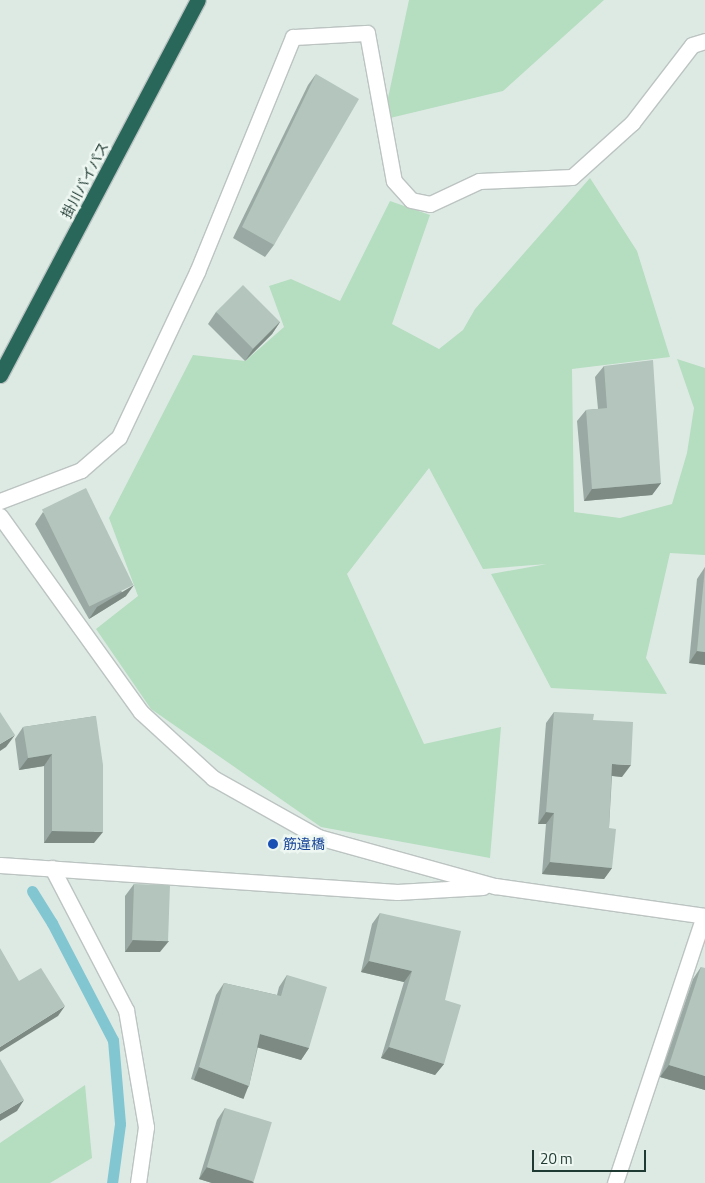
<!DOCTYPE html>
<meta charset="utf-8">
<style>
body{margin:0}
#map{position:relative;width:705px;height:1183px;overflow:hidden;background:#ddeae4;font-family:"Titillium Web","Noto Sans JP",sans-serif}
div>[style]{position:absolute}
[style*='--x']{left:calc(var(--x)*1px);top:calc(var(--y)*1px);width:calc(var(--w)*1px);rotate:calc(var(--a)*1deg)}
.green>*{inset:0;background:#b5ddbf}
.stream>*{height:11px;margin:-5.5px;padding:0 5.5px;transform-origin:5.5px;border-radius:5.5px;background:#82c6d2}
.roads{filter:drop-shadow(1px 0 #bcc4c2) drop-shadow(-1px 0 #bcc4c2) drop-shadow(0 1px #bcc4c2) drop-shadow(0 -1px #bcc4c2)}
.minor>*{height:15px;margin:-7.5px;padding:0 7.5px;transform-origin:7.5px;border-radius:7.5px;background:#fff}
.highway>*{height:15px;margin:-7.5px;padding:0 7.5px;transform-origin:7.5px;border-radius:7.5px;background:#29675a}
.wall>*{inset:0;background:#9aa9a3}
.shaded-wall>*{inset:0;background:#7d8a84;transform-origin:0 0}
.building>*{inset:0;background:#b3c5bd;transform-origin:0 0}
.dots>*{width:14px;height:14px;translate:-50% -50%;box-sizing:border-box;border:2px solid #eef7f2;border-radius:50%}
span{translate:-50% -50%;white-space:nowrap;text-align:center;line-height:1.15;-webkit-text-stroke:5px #eef7f2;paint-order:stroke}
.street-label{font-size:14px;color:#1f3a32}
.transit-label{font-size:14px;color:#164399}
.left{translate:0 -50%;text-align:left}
.scale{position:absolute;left:532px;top:1150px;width:114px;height:22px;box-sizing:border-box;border:2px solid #1f3a32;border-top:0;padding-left:6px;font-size:15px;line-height:18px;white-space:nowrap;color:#1f3a32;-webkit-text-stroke:4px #eef7f2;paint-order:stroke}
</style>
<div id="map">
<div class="green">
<div style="clip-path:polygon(409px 0,604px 0,503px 91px,390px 118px,388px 98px)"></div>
<div style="clip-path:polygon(590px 178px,637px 251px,670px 357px,572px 369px,574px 512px,620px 518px,672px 504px,687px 453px,694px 408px,677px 359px,705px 368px,705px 555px,670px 553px,646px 658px,667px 694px,551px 688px,491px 574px,547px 564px,483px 569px,429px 468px,347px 574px,424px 744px,501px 727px,490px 858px,321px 827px,151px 709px,96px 629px,138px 596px,109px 518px,193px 355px,245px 361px,284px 327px,269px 286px,291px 279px,340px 301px,390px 201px,430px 215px,392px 324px,439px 349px,463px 330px,475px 309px)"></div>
<div style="clip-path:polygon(85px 1085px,92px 1158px,50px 1183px,0 1183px,0 1143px)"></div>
</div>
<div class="stream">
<div style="--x:32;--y:891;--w:38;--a:58"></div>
<div style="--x:52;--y:923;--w:132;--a:62.5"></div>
<div style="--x:113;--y:1040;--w:84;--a:85.2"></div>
<div style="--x:120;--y:1124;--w:60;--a:97.7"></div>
</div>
<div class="roads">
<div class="minor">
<div style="--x:0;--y:501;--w:87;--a:-20.9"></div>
<div style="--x:81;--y:470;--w:50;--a:-41"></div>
<div style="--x:119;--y:437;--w:183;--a:-64.7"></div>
<div style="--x:197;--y:272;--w:254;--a:-67.8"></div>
<div style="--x:293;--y:37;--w:74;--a:-3.1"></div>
<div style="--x:367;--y:33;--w:150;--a:79.7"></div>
<div style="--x:394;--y:181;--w:25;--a:48"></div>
<div style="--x:411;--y:200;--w:19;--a:12"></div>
<div style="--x:430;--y:204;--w:54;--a:-25.1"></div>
<div style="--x:479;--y:181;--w:93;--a:-2.5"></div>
<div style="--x:572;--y:177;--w:81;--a:-42"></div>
<div style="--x:632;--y:123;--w:98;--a:-52.4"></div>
<div style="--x:692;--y:45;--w:14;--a:-17"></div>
<div style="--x:0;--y:516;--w:241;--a:54.3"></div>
<div style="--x:141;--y:712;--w:98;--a:42.5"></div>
<div style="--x:213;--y:778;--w:120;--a:29.3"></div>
<div style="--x:318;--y:837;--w:184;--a:15.5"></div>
<div style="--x:495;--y:886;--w:212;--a:8.1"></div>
<div style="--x:0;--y:865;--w:398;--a:3.9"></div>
<div style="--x:397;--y:892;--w:86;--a:-3.3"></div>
<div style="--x:52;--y:868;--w:160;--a:62.5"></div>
<div style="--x:126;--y:1010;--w:119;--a:80.3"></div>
<div style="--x:146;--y:1127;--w:57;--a:98.1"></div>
<div style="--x:615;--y:1183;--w:281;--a:-71.6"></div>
</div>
<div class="highway">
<div style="--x:0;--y:375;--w:424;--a:-62.2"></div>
</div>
</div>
<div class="wall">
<div style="clip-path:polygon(316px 74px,274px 245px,265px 257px,233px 238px,308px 85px)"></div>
<div style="clip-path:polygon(216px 312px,280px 322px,272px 334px,245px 361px,208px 324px)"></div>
<div style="clip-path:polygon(604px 366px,661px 483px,652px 495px,584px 501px,577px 421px,586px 410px,598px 409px,595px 377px)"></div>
<div style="clip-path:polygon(43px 512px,126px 596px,89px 619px,35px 524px)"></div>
<div style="clip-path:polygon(705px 567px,705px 665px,689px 663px,697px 579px)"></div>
<div style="clip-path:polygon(554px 712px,593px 720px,622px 777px,612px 776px,609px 828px,612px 868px,604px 879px,542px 874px,546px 824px,538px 824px,546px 723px)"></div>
<div style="clip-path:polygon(96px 716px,94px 843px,44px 843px,44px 766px,19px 770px,15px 739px,23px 727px)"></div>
<div style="clip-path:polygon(134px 884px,160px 952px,125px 952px,125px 896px)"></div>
<div style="clip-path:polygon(380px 913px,445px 1000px,444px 1064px,435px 1075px,381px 1058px,404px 982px,361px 972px,372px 924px)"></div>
<div style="clip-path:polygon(701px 967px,705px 1090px,660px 1077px,693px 979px)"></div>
<div style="clip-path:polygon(287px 975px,309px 1048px,301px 1060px,258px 1047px,249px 1086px,241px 1098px,191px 1079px,216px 995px,224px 983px,277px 995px,279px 987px)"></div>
<div style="clip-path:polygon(225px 1108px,253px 1183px,212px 1183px,199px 1179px,217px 1120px)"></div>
</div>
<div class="shaded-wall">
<div style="clip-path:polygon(280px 322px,272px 334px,245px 361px,253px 349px)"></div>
<div style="clip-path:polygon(661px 483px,652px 495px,584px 501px,592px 489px)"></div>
<div style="clip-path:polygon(134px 585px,126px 596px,89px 619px,97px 607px)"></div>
<div style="clip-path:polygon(697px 651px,705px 652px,705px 665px,689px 663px)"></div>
<div style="clip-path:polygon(15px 735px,6px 747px,0 751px,0 744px)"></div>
<div style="clip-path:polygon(52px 754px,44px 766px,19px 770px,28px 758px)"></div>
<div style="clip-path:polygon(612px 764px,631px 765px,622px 777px,604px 775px)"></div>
<div style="clip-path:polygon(546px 812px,554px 813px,546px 824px,538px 824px)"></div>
<div style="clip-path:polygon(52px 831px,103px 832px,94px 843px,44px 843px)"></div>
<div style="clip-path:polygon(550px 862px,612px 868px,604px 879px,542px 874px)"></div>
<div style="clip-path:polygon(133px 940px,169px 941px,160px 952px,125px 952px)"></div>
<div style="clip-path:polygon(369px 961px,412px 971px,404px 982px,361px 972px)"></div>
<div style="clip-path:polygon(65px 1006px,58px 1016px,0 1052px,0 1047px)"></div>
<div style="clip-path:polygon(260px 1034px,309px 1048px,301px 1060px,252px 1046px)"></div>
<div style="clip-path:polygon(389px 1047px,444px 1064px,435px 1075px,381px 1058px)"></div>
<div style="clip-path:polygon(669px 1065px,705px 1076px,705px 1090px,660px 1077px)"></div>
<div style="left:199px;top:1067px;width:53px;height:14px;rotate:21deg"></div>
<div style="clip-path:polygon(24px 1100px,17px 1111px,0 1121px,0 1114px)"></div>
<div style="clip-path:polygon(207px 1167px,254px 1182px,253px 1183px,212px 1183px,199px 1179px)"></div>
</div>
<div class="building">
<div style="clip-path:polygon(316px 74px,359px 99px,274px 245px,242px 227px)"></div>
<div style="left:243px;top:285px;width:52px;height:38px;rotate:45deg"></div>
<div style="clip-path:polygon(653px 360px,661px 483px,592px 489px,586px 410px,607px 408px,604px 366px)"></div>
<div style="left:86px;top:488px;width:108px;height:49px;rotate:64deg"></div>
<div style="clip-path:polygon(705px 567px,705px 652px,697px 651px)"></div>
<div style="clip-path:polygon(0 712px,15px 735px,0 744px)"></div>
<div style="clip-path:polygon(554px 712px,594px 714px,593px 720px,633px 722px,631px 765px,612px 764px,609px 828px,616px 829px,612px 868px,550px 862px,554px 813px,546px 812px)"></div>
<div style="clip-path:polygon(96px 716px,103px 765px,103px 832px,52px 831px,52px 754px,28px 758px,23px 727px)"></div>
<div style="left:134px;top:884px;width:36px;height:56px;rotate:2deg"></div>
<div style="clip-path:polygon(380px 913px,461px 931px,445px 1000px,461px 1005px,444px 1064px,389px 1047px,412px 971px,369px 961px)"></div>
<div style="clip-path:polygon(0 948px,19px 981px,41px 968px,65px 1006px,0 1047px)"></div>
<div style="clip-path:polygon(701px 967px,705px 968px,705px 1076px,669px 1065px)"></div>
<div style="clip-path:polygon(287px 975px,327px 987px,309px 1048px,260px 1034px,249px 1086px,199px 1067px,224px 983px,281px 996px)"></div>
<div style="clip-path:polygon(0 1059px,24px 1100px,0 1114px)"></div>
<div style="left:225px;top:1108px;width:49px;height:62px;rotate:17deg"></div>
</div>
<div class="dots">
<div style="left:273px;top:844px;background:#1a4fb4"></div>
</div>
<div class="street-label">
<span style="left:85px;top:180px;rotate:-62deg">掛川バイパス</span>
</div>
<div class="transit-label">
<span class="left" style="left:283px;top:844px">筋違橋</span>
</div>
<div class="scale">20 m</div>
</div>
